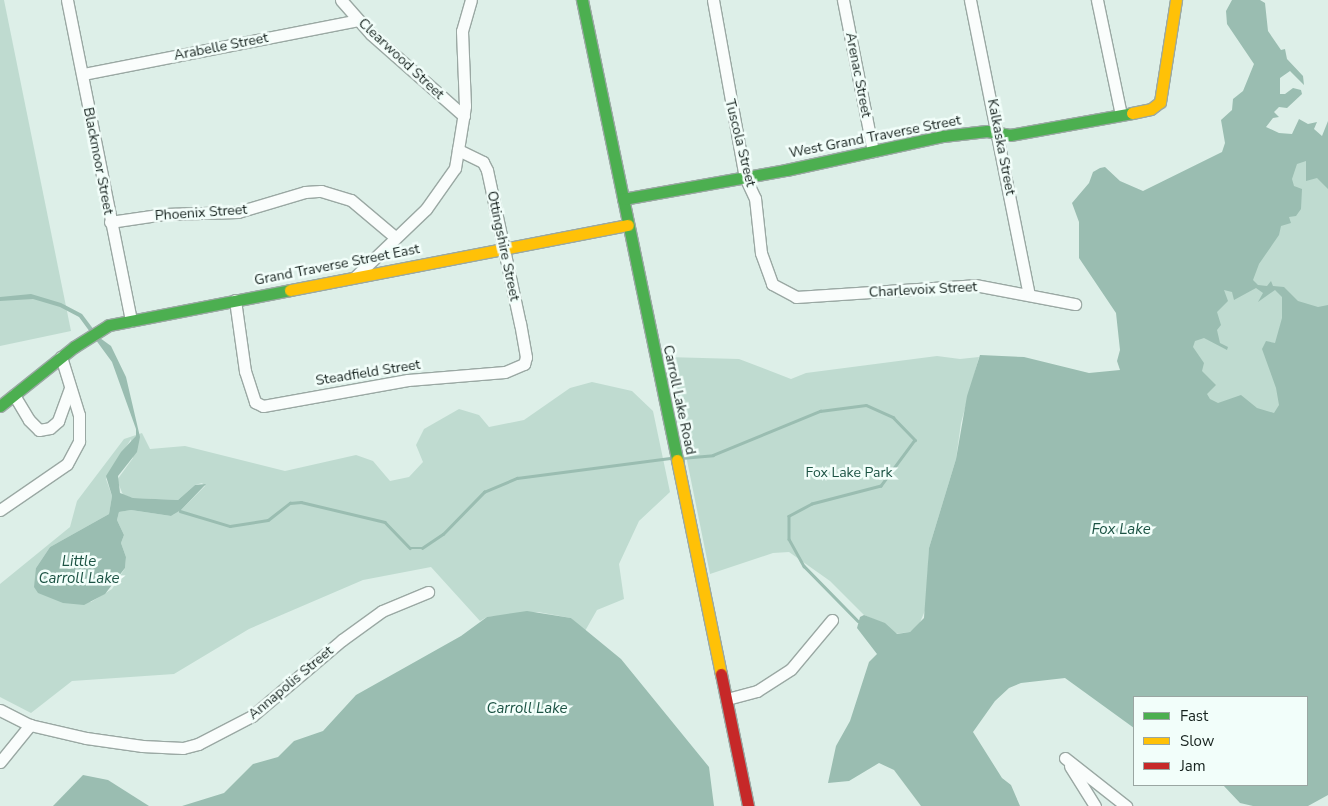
<!DOCTYPE html>
<style>
body{margin:0}
#map{position:relative;width:1328px;height:806px;overflow:hidden;background:#ddefe8;font-family:"Nunito Sans",sans-serif}
div>[style]{position:absolute}
[style*='--x']{left:calc(var(--x)*1px);top:calc(var(--y)*1px);width:calc(var(--w)*1px);rotate:calc(var(--a)*1deg)}
.green>*{inset:0;background:#bfdbd0}
.water>*{inset:0;background:#9abdb1}
.stream>*{height:2.5px;margin:-1.25px;padding:0 1.25px;transform-origin:1.25px;border-radius:1.25px;background:#9abdb1}
.roads{filter:drop-shadow(1px 0 #9aa8a3) drop-shadow(-1px 0 #9aa8a3) drop-shadow(0 1px #9aa8a3) drop-shadow(0 -1px #9aa8a3)}
.street>*{height:11px;margin:-5.5px;padding:0 5.5px;transform-origin:5.5px;border-radius:5.5px;background:#fafdfc}
.fast>*{height:11px;margin:-5.5px;padding:0 5.5px;transform-origin:5.5px;border-radius:5.5px;background:#4caf50}
.slow>*{height:11px;margin:-5.5px;padding:0 5.5px;transform-origin:5.5px;border-radius:5.5px;background:#ffc107}
.jam>*{height:11px;margin:-5.5px;padding:0 5.5px;transform-origin:5.5px;border-radius:5.5px;background:#c62828}
span{translate:-50% -50%;white-space:nowrap;text-align:center;line-height:1.15;-webkit-text-stroke:5px #f2fefa;paint-order:stroke}
.street-label{font-size:14px;color:#16221e}
.park-label{font-size:14px;color:#1c5344}
.water-label{font-size:15px;color:#1c5344;font-style:italic}
.legend{position:absolute;left:1133px;top:696px;width:175px;height:90px;box-sizing:border-box;background:#f2fefa;border:1px solid #9aa6a2;margin:0;padding:6px 9px;list-style:none;font-size:15px;color:#16221e}
.legend li{display:flex;align-items:center;gap:10px;height:25px}
.legend b{width:25px;border:1px solid #9aa6a2}
</style>
<div id="map">
<div class="green">
<div style="clip-path:polygon(0 0,4px 0,71px 331px,0 346px)"></div>
<div style="clip-path:polygon(1295px 149px,1328px 158px,1328px 449px,1219px 433px,1165px 355px)"></div>
<div style="clip-path:polygon(937px 356px,960px 359px,979px 357px,961px 423px,956px 459px,929px 548px,926px 608px,919px 625px,910px 632px,894px 634px,885px 624px,864px 615px,830px 581px,789px 552px,773px 553px,710px 574px,666px 357px,739px 359px,791px 379px,806px 373px)"></div>
<div style="clip-path:polygon(evenodd,592px 382px,632px 391px,653px 411px,670px 492px,639px 521px,619px 564px,624px 599px,597px 610px,585px 631px,571px 618px,538px 612px,487px 617px,480px 621px,431px 567px,363px 580px,249px 629px,174px 674px,72px 681px,31px 713px,0 697px,0 584px,70px 527px,77px 501px,124px 439px,142px 433px,150px 449px,185px 446px,285px 471px,356px 455px,373px 461px,390px 481px,409px 477px,423px 462px,416px 445px,424px 429px,459px 409px,479px 415px,489px 427px,524px 420px,570px 388px,592px 382px,131px 439px,133px 458px,117px 480px,123px 495px,133px 498px,178px 500px,195px 485px,202px 483px,205px 486px,181px 510px,171px 516px,131px 510px,119px 512px,117px 520px,124px 535px,121px 543px,126px 557px,125px 568px,112px 589px,91px 602px,36px 568px,50px 547px,109px 514px,112px 496px,106px 479px,131px 439px)"></div>
</div>
<div class="water">
<div style="clip-path:polygon(evenodd,1232px 0,1260px 0,1265px 3px,1268px 31px,1281px 50px,1285px 49px,1287px 59px,1303px 76px,1304px 85px,1290px 71px,1280px 78px,1280px 94px,1285px 94px,1293px 88px,1301px 90px,1302px 94px,1287px 108px,1279px 107px,1274px 112px,1279px 117px,1273px 118px,1266px 127px,1279px 133px,1292px 134px,1299px 119px,1308px 124px,1317px 122px,1314px 129px,1322px 136px,1328px 121px,1328px 189px,1317px 178px,1306px 181px,1306px 161px,1297px 164px,1292px 179px,1294px 186px,1302px 189px,1301px 209px,1296px 216px,1289px 217px,1291px 223px,1281px 226px,1279px 235px,1259px 264px,1253px 280px,1258px 285px,1267px 286px,1271px 281px,1273px 286px,1284px 287px,1298px 301px,1318px 307px,1328px 305px,1328px 795px,1308px 806px,1253px 806px,1240px 803px,1223px 785px,1307px 785px,1307px 697px,1134px 697px,1134px 728px,1065px 678px,1021px 683px,1009px 688px,995px 701px,973px 732px,1002px 778px,1011px 785px,1020px 806px,921px 806px,894px 770px,879px 763px,849px 781px,828px 783px,836px 746px,850px 721px,869px 662px,877px 654px,857px 628px,860px 617px,864px 615px,885px 623px,897px 634px,910px 632px,924px 618px,929px 548px,956px 459px,967px 396px,980px 355px,1024px 357px,1089px 373px,1120px 370px,1117px 361px,1120px 350px,1116px 313px,1079px 258px,1079px 222px,1072px 203px,1089px 183px,1093px 172px,1100px 168px,1105px 167px,1120px 181px,1143px 191px,1222px 152px,1225px 143px,1221px 120px,1232px 110px,1233px 99px,1243px 91px,1254px 64px,1227px 24px,1226px 11px,1232px 0,1256px 288px,1263px 293px,1258px 302px,1275px 290px,1282px 297px,1282px 318px,1275px 343px,1266px 341px,1262px 349px,1276px 388px,1279px 405px,1274px 413px,1257px 408px,1241px 395px,1218px 403px,1210px 399px,1207px 394px,1216px 385px,1202px 371px,1204px 363px,1193px 347px,1195px 341px,1204px 338px,1227px 350px,1228px 347px,1220px 343px,1217px 330px,1221px 325px,1217px 312px,1228px 301px,1224px 290px,1232px 292px,1234px 300px,1256px 288px)"></div>
<div style="clip-path:polygon(31px 294px,61px 303px,82px 314px,100px 338px,111px 346px,126px 377px,140px 437px,137px 452px,118px 476px,120px 493px,133px 498px,178px 500px,195px 485px,206px 484px,181px 510px,171px 516px,131px 510px,119px 512px,117px 520px,124px 535px,121px 543px,126px 557px,125px 568px,105px 594px,84px 605px,63px 603px,38px 593px,34px 587px,36px 568px,50px 547px,109px 514px,112px 496px,106px 476px,121px 452px,136px 436px,136px 429px,112px 362px,79px 317px,60px 307px,33px 299px,0 301px,0 297px)"></div>
<div style="clip-path:polygon(527px 611px,571px 618px,621px 659px,709px 767px,714px 806px,182px 806px,224px 793px,253px 764px,278px 757px,294px 741px,323px 731px,356px 695px,461px 636px,487px 617px)"></div>
<div style="clip-path:polygon(83px 775px,108px 780px,149px 806px,53px 806px)"></div>
</div>
<div class="stream">
<div style="--x:681;--y:458;--w:32;--a:-5"></div>
<div style="--x:713;--y:455;--w:116;--a:-22.4"></div>
<div style="--x:820;--y:411;--w:46;--a:-7.4"></div>
<div style="--x:866;--y:405;--w:30;--a:24"></div>
<div style="--x:893;--y:417;--w:32;--a:46"></div>
<div style="--x:915;--y:440;--w:57;--a:126.5"></div>
<div style="--x:881;--y:486;--w:71;--a:165.4"></div>
<div style="--x:812;--y:504;--w:26;--a:152"></div>
<div style="--x:789;--y:516;--w:23;--a:90"></div>
<div style="--x:789;--y:539;--w:31;--a:61"></div>
<div style="--x:804;--y:566;--w:77;--a:45.5"></div>
<div style="--x:180;--y:511;--w:52;--a:16.7"></div>
<div style="--x:230;--y:526;--w:38;--a:-9"></div>
<div style="--x:268;--y:520;--w:28;--a:-38"></div>
<div style="--x:290;--y:503;--w:11;--a:-5"></div>
<div style="--x:301;--y:502;--w:86;--a:13.4"></div>
<div style="--x:385;--y:522;--w:36;--a:46"></div>
<div style="--x:410;--y:548;--w:12;--a:0"></div>
<div style="--x:422;--y:548;--w:25;--a:-34"></div>
<div style="--x:443;--y:534;--w:59;--a:-45.7"></div>
<div style="--x:484;--y:492;--w:36;--a:-23"></div>
<div style="--x:517;--y:478;--w:154;--a:-7.4"></div>
</div>
<div class="roads">
<div class="street">
<div style="--x:67;--y:0;--w:327;--a:78.7"></div>
<div style="--x:341;--y:0;--w:45;--a:48.6"></div>
<div style="--x:371;--y:34;--w:124;--a:41.4"></div>
<div style="--x:713;--y:0;--w:180;--a:79.8"></div>
<div style="--x:745;--y:177;--w:23;--a:65"></div>
<div style="--x:755;--y:198;--w:55;--a:83.8"></div>
<div style="--x:761;--y:253;--w:33;--a:70"></div>
<div style="--x:772;--y:284;--w:27;--a:28"></div>
<div style="--x:796;--y:297;--w:179;--a:-3.8"></div>
<div style="--x:975;--y:285;--w:102;--a:10.8"></div>
<div style="--x:843;--y:0;--w:154;--a:78.8"></div>
<div style="--x:970;--y:0;--w:300;--a:78.7"></div>
<div style="--x:1097;--y:0;--w:117;--a:78.2"></div>
<div style="--x:83;--y:74;--w:280;--a:-11.1"></div>
<div style="--x:110;--y:222;--w:56;--a:-8.3"></div>
<div style="--x:165;--y:214;--w:73;--a:-1.6"></div>
<div style="--x:238;--y:212;--w:70;--a:-16.6"></div>
<div style="--x:305;--y:192;--w:16;--a:-4"></div>
<div style="--x:321;--y:191;--w:31;--a:17"></div>
<div style="--x:351;--y:200;--w:57;--a:40.1"></div>
<div style="--x:355;--y:277;--w:98;--a:-43.8"></div>
<div style="--x:426;--y:209;--w:50;--a:-54.7"></div>
<div style="--x:455;--y:168;--w:63;--a:-80.8"></div>
<div style="--x:465;--y:106;--w:75;--a:-92.3"></div>
<div style="--x:462;--y:31;--w:32;--a:-74"></div>
<div style="--x:235;--y:300;--w:72;--a:82"></div>
<div style="--x:245;--y:371;--w:33;--a:72"></div>
<div style="--x:255;--y:402;--w:9;--a:27"></div>
<div style="--x:263;--y:406;--w:147;--a:-10.2"></div>
<div style="--x:408;--y:380;--w:97;--a:-4.7"></div>
<div style="--x:505;--y:372;--w:21;--a:-23"></div>
<div style="--x:524;--y:364;--w:7;--a:-74"></div>
<div style="--x:526;--y:357;--w:34;--a:-100"></div>
<div style="--x:520;--y:324;--w:157;--a:-102.1"></div>
<div style="--x:487;--y:170;--w:9;--a:-117"></div>
<div style="--x:483;--y:162;--w:28;--a:-154"></div>
<div style="--x:14;--y:395;--w:29;--a:59"></div>
<div style="--x:29;--y:420;--w:14;--a:45"></div>
<div style="--x:39;--y:430;--w:11;--a:-10"></div>
<div style="--x:50;--y:428;--w:11;--a:-41"></div>
<div style="--x:58;--y:421;--w:35;--a:-70"></div>
<div style="--x:0;--y:510;--w:81;--a:-34.5"></div>
<div style="--x:67;--y:464;--w:26;--a:-62"></div>
<div style="--x:79;--y:441;--w:26;--a:-90"></div>
<div style="--x:79;--y:415;--w:61;--a:-107.2"></div>
<div style="--x:727;--y:699;--w:31;--a:-15"></div>
<div style="--x:757;--y:691;--w:40;--a:-32.9"></div>
<div style="--x:791;--y:669;--w:64;--a:-50.1"></div>
<div style="--x:0;--y:710;--w:34;--a:27"></div>
<div style="--x:30;--y:725;--w:57;--a:13.1"></div>
<div style="--x:86;--y:738;--w:57;--a:8.1"></div>
<div style="--x:142;--y:746;--w:41;--a:2.8"></div>
<div style="--x:183;--y:748;--w:16;--a:-15"></div>
<div style="--x:198;--y:744;--w:61;--a:-27.4"></div>
<div style="--x:252;--y:716;--w:118;--a:-40.2"></div>
<div style="--x:342;--y:640;--w:49;--a:-35.9"></div>
<div style="--x:382;--y:611;--w:50;--a:-22.4"></div>
<div style="--x:1065;--y:758;--w:78;--a:38.2"></div>
<div style="--x:0;--y:762;--w:48;--a:-51"></div>
<div style="--x:1070;--y:766;--w:47;--a:58"></div>
</div>
<div class="fast">
<div style="--x:582;--y:0;--w:470;--a:78.3"></div>
<div style="--x:623;--y:199;--w:166;--a:-10.1"></div>
<div style="--x:786;--y:170;--w:161;--a:-12.2"></div>
<div style="--x:943;--y:136;--w:44;--a:-6.5"></div>
<div style="--x:987;--y:131;--w:23;--a:10"></div>
<div style="--x:1010;--y:135;--w:124;--a:-10.2"></div>
<div style="--x:0;--y:406;--w:95;--a:-38.6"></div>
<div style="--x:74;--y:347;--w:41;--a:-32.2"></div>
<div style="--x:109;--y:325;--w:184;--a:-10.9"></div>
</div>
<div class="slow">
<div style="--x:1132;--y:113;--w:19;--a:-12"></div>
<div style="--x:1151;--y:109;--w:11;--a:-38"></div>
<div style="--x:1160;--y:102;--w:103;--a:-81.1"></div>
<div style="--x:290;--y:290;--w:344;--a:-10.9"></div>
<div style="--x:677;--y:460;--w:218;--a:78.4"></div>
</div>
<div class="jam">
<div style="--x:721;--y:674;--w:135;--a:78.4"></div>
</div>
</div>
<div class="street-label">
<span style="left:221px;top:47px;rotate:-11deg">Arabelle Street</span>
<span style="left:401px;top:59px;rotate:43deg">Clearwood Street</span>
<span style="left:858px;top:75px;rotate:79deg">Arenac Street</span>
<span style="left:875px;top:137px;rotate:-11deg">West Grand Traverse Street</span>
<span style="left:740px;top:143px;rotate:76deg">Tuscola Street</span>
<span style="left:1001px;top:147px;rotate:79deg">Kalkaska Street</span>
<span style="left:98px;top:161px;rotate:79deg">Blackmoor Street</span>
<span style="left:201px;top:213px;rotate:-4deg">Phoenix Street</span>
<span style="left:503px;top:246px;rotate:78deg">Ottingshire Street</span>
<span style="left:337px;top:265px;rotate:-11deg">Grand Traverse Street East</span>
<span style="left:923px;top:290px;rotate:-3deg">Charlevoix Street</span>
<span style="left:368px;top:373px;rotate:-9deg">Steadfield Street</span>
<span style="left:679px;top:400px;rotate:78deg">Carroll Lake Road</span>
<span style="left:291px;top:683px;rotate:-40deg">Annapolis Street</span>
</div>
<div class="park-label">
<span style="left:849px;top:473px">Fox Lake Park</span>
</div>
<div class="water-label">
<span style="left:1121px;top:530px">Fox Lake</span>
<span style="left:79px;top:570px">Little<br>Carroll Lake</span>
<span style="left:527px;top:709px">Carroll Lake</span>
</div>
<ul class="legend">
<li><b style="height:6px;background:#4caf50"></b>Fast</li>
<li><b style="height:6px;background:#ffc107"></b>Slow</li>
<li><b style="height:6px;background:#c62828"></b>Jam</li>
</ul>
</div>
